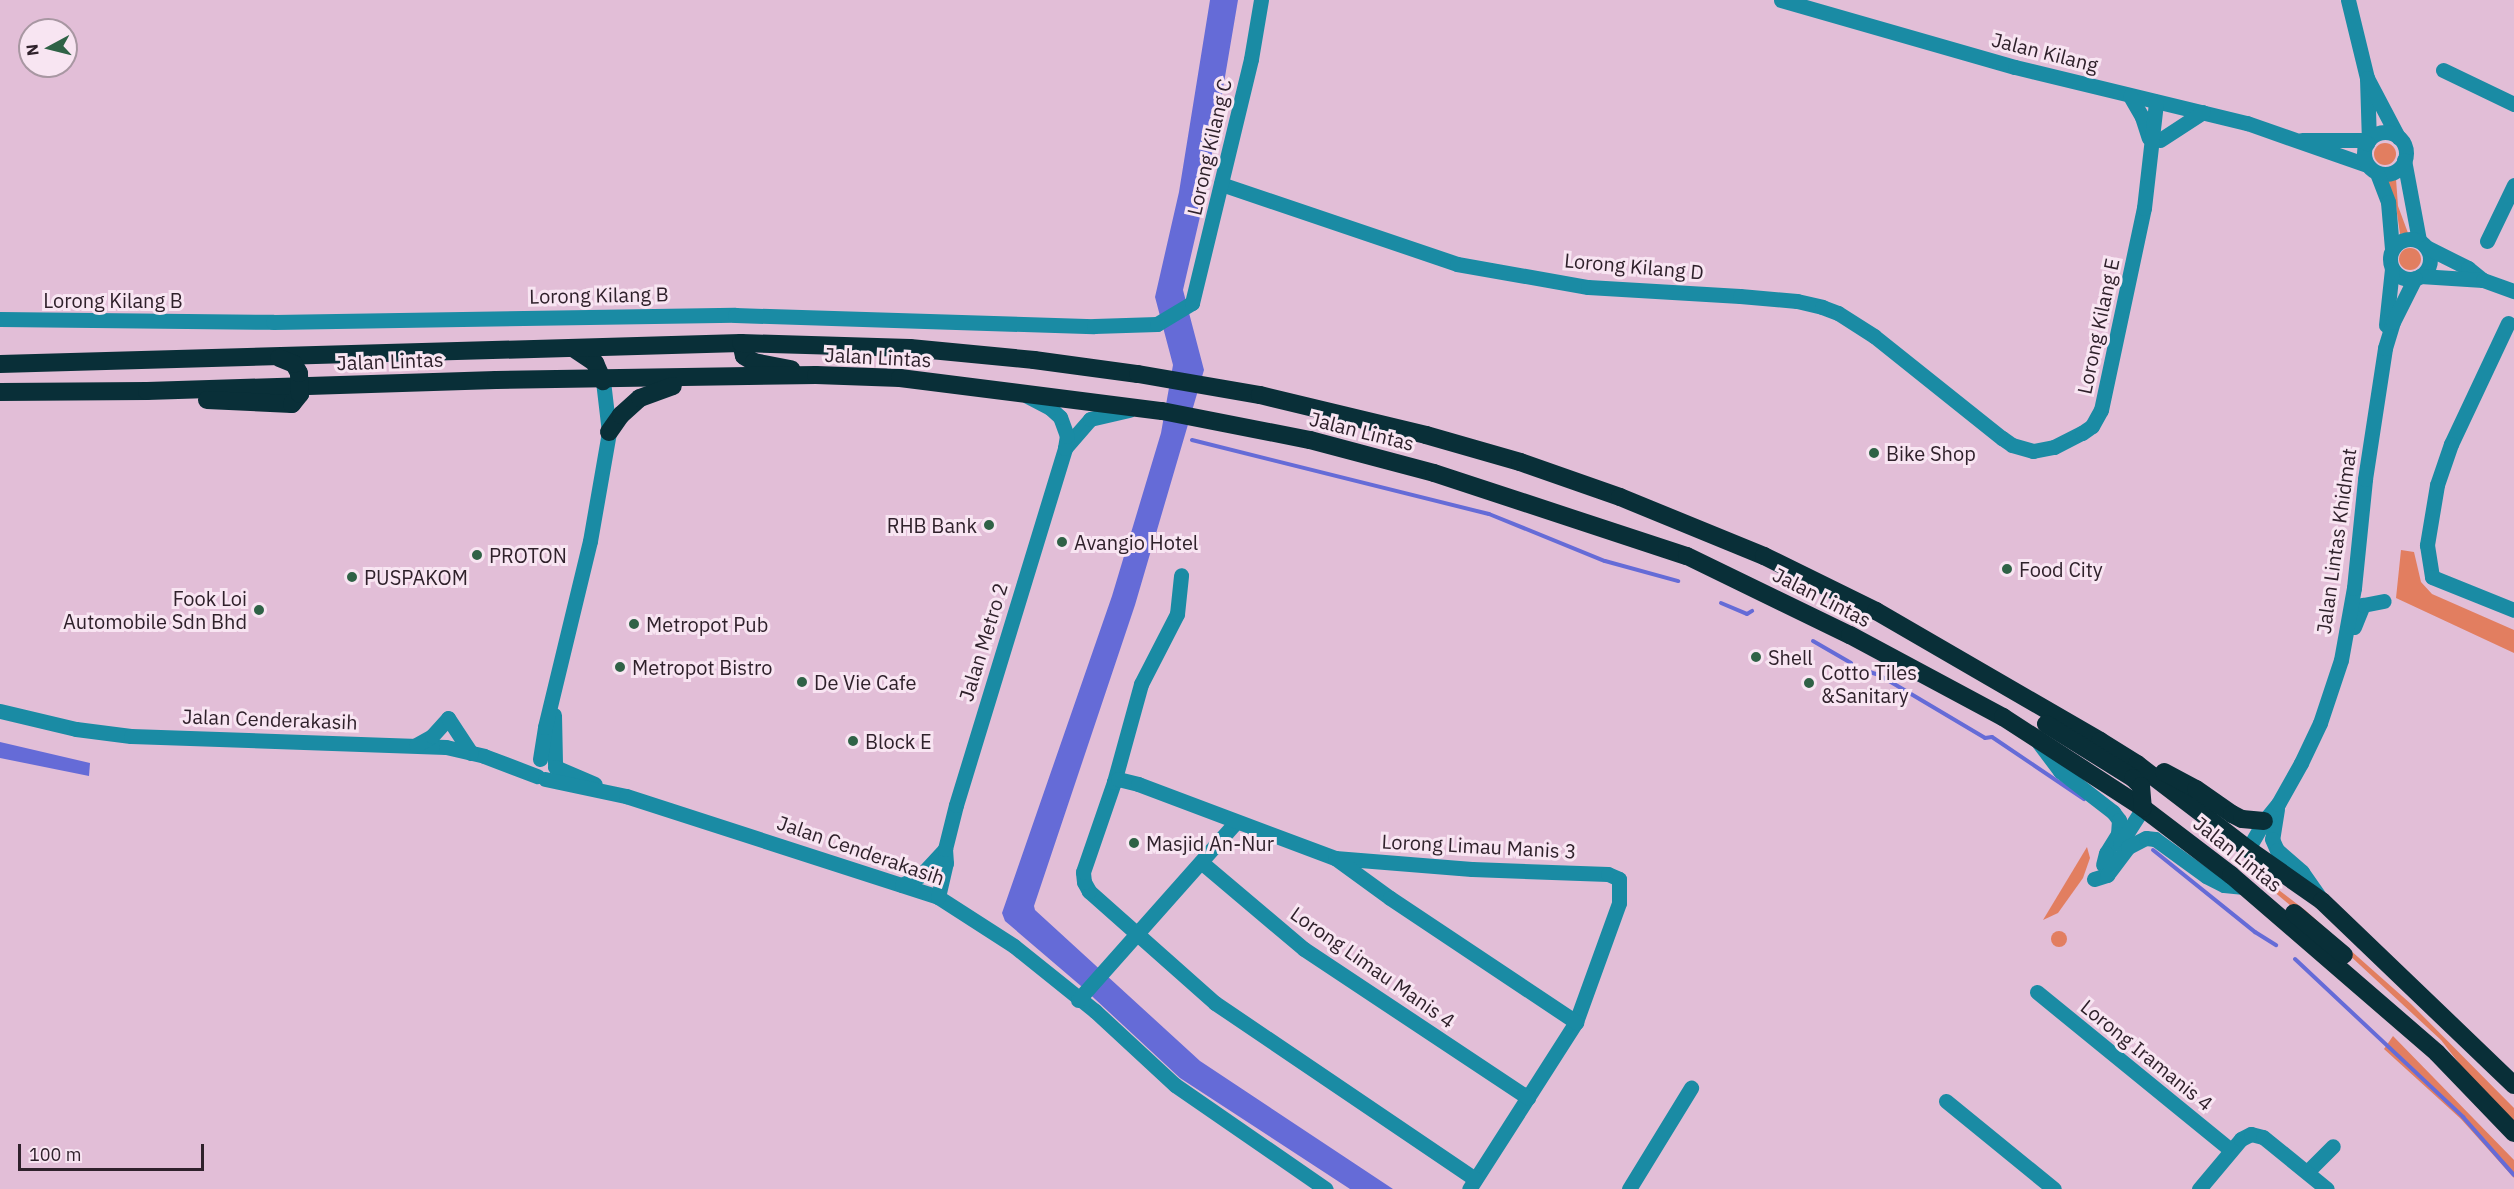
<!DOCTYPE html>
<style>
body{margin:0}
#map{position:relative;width:2514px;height:1189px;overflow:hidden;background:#e2bed7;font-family:"IBM Plex Sans",sans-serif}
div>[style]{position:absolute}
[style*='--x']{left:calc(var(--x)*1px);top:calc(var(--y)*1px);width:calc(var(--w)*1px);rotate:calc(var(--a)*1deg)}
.green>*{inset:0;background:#e27e60}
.round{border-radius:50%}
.water>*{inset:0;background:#656bd7}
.stream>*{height:4px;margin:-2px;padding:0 2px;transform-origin:2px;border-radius:2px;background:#656bd7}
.minor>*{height:15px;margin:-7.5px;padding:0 7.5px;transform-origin:7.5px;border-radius:7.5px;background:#1a8ba4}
.minor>.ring{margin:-7.5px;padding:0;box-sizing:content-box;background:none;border:15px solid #1a8ba4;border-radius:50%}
.highway>*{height:18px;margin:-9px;padding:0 9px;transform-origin:9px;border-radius:9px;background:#092f38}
.dots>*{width:16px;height:16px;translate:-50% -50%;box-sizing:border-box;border:3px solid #f8e5f2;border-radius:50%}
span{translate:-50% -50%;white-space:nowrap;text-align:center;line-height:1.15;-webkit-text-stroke:6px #f8e5f2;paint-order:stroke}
.street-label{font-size:20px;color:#2f212b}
.poi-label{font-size:20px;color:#2f212b}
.left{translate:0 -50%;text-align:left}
.right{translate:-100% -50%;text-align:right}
.north{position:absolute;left:18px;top:18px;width:60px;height:60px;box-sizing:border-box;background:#f8e5f2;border:2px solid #a897a2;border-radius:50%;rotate:263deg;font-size:16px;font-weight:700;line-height:24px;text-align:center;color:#2f212b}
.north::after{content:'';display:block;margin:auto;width:21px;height:27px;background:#2f6246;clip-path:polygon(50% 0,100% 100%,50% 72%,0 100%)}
.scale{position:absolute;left:18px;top:1144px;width:186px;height:27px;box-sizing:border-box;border:3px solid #2f212b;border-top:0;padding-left:8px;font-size:18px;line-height:21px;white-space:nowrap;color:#2f212b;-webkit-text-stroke:4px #f8e5f2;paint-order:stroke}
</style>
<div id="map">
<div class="green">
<div class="round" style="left:2374px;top:143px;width:22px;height:22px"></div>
<div style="clip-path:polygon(2396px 179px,2398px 206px,2408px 233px,2400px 234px,2396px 206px,2386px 180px)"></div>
<div class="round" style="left:2399px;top:248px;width:22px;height:22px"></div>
<div style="clip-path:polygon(2401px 550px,2414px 552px,2421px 582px,2432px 594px,2514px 630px,2514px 653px,2396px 598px)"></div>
<div style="clip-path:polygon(2087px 847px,2090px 858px,2083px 878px,2058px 913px,2043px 920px)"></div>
<div style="clip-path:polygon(2259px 875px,2305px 910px,2411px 1004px,2514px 1108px,2514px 1123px,2468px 1075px,2441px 1040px,2347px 953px,2259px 879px)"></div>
<div class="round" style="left:2051px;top:931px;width:16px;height:16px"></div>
<div style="clip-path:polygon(2393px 1036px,2514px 1160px,2514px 1178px,2461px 1119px,2384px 1049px)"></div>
</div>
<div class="water">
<div style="clip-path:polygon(1210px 0,1238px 0,1205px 195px,1183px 290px,1204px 370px,1135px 605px,1034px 906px,1035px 910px,1200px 1061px,1393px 1189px,1350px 1189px,1180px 1078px,1081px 986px,1005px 921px,1002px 913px,1112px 596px,1161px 433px,1173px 365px,1155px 297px,1179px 192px)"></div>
<div style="clip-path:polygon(0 742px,90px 763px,89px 776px,0 758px)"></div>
</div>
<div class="stream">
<div style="--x:1192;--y:440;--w:306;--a:14"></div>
<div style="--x:1489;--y:514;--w:125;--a:22.1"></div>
<div style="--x:1605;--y:561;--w:76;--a:15.3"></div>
<div style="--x:1721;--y:603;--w:28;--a:23"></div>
<div style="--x:1747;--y:614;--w:6;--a:-31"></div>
<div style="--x:1813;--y:641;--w:44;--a:30.1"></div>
<div style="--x:1863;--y:670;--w:17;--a:17"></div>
<div style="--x:1879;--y:675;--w:123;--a:30.7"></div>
<div style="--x:1985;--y:738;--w:7;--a:-8"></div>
<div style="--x:1992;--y:737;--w:111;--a:34"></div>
<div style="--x:2153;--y:850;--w:131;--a:38.8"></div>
<div style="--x:2255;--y:932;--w:25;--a:32"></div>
<div style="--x:2295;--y:959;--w:231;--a:43.2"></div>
<div style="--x:2463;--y:1117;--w:77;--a:48.7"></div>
</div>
<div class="minor">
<div style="--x:1781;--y:0;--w:243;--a:16"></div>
<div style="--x:2015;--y:67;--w:239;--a:13.6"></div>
<div style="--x:2247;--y:123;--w:127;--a:19.3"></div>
<div style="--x:2348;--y:0;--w:80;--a:76.3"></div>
<div style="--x:2367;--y:78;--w:62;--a:88.2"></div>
<div style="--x:2443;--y:70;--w:79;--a:25.6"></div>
<div style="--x:2367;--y:78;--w:67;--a:62.3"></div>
<div style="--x:2130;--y:96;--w:24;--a:60"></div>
<div style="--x:2142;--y:117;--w:22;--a:72"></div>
<div class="ring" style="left:2364px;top:132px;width:27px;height:27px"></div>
<div style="--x:2160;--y:140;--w:51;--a:-33.1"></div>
<div style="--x:2302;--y:140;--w:58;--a:0"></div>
<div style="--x:2360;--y:140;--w:8;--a:23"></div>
<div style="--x:2404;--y:160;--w:81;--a:79.4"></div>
<div style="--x:2377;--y:173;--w:31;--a:69"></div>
<div style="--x:2388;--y:202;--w:47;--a:85.1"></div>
<div style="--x:1221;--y:184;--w:249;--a:18.7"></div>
<div style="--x:1457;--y:264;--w:133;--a:10"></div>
<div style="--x:1588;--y:287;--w:152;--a:3.4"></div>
<div style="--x:1740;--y:296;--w:57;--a:5"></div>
<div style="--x:1797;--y:301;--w:26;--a:13"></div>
<div style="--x:1822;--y:307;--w:17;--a:21"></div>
<div style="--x:1838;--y:313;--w:43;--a:32.6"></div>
<div style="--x:1874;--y:336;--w:164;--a:38.6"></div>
<div style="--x:2002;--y:438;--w:12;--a:35"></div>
<div style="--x:2012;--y:445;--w:22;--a:16"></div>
<div style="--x:2033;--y:451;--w:21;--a:-11"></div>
<div style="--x:2054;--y:447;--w:31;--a:-27"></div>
<div style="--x:2082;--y:433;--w:12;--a:-35"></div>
<div style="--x:2092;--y:426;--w:18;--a:-61"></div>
<div style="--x:2101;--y:410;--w:207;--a:-78"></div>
<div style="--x:2144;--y:208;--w:107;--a:-83.5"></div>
<div class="ring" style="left:2390px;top:239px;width:25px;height:25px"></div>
<div style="--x:2487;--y:241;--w:62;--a:-64.3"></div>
<div style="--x:2426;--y:247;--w:47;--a:26.6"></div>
<div style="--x:2468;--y:268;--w:19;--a:39"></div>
<div style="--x:2420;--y:276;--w:63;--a:3.6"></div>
<div style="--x:2483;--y:280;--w:33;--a:20"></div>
<div style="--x:0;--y:319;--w:273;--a:0.6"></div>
<div style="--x:273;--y:322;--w:462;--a:-0.9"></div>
<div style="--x:735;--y:315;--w:359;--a:1.8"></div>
<div style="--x:1094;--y:326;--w:63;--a:-1.8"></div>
<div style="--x:1157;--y:324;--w:41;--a:-31"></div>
<div style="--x:1192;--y:303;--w:251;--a:-76.4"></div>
<div style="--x:1251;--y:59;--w:60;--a:-80.4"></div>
<div style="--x:2508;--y:323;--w:134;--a:115.2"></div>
<div style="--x:2451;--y:444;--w:43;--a:108.9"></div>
<div style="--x:2437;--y:485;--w:61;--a:99.5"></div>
<div style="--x:2427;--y:545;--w:32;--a:81"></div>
<div style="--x:2432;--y:577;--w:88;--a:21.9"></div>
<div style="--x:2386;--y:325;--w:56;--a:-83.9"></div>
<div style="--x:1065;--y:448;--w:38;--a:-49"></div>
<div style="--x:1090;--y:419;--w:40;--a:-13"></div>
<div style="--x:2354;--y:627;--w:24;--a:-68"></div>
<div style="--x:2363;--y:605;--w:21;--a:-11"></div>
<div style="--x:0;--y:711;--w:78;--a:13.3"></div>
<div style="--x:76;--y:729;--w:55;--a:7.3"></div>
<div style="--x:131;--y:736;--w:315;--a:2"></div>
<div style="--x:446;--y:747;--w:39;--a:13"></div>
<div style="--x:484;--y:756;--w:57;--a:20.7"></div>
<div style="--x:554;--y:715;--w:49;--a:88.8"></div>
<div style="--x:2039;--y:743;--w:35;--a:53"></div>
<div style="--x:2060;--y:771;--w:67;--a:37.7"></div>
<div style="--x:2113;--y:812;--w:10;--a:53"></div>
<div style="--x:2119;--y:820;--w:14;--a:94"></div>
<div style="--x:2118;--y:834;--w:22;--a:122"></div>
<div style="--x:2106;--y:853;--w:12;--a:104"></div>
<div style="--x:416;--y:745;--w:18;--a:-29"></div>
<div style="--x:432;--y:736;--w:24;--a:-48"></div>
<div style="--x:448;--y:718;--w:42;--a:56.7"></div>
<div style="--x:540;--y:759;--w:32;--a:-81"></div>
<div style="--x:545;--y:727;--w:191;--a:-76.4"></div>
<div style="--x:590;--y:541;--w:111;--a:-80.1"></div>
<div style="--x:609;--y:432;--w:51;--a:-96.7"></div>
<div style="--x:555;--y:767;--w:43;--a:23"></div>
<div style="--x:545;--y:779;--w:83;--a:11.9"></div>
<div style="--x:626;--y:796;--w:328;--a:17.9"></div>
<div style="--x:938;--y:897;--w:90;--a:32.8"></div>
<div style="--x:1014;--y:946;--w:104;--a:38.7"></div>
<div style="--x:1095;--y:1011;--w:109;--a:42.8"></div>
<div style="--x:1175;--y:1085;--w:183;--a:34.6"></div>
<div style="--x:1114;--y:782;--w:102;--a:-74.6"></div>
<div style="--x:1141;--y:684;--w:79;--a:-62.8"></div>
<div style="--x:1177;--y:614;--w:39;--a:-84"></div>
<div style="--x:2277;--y:809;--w:30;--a:99"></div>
<div style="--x:2272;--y:839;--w:12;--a:66"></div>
<div style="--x:2277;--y:850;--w:33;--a:41"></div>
<div style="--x:2302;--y:872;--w:29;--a:55"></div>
<div style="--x:2120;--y:844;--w:43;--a:-57.4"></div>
<div style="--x:2248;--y:849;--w:32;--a:-60"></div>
<div style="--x:2264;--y:821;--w:22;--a:-51"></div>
<div style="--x:2278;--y:804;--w:47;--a:-60.7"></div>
<div style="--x:2301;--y:763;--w:44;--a:-64.6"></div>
<div style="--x:2320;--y:723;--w:66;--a:-71.6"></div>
<div style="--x:2341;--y:660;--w:73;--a:-79.8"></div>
<div style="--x:2354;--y:588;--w:110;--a:-84.2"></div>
<div style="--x:2365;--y:479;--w:133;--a:-81.3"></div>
<div style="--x:2385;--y:348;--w:27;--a:-73"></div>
<div style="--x:2393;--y:322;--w:49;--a:-63.4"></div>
<div style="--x:1335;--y:858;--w:137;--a:4.6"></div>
<div style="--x:1472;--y:869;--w:136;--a:2.1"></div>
<div style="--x:1608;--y:874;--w:12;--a:24"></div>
<div style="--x:1619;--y:879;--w:24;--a:90"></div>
<div style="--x:1619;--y:903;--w:127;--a:109.9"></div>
<div style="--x:1576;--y:1022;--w:198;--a:122.6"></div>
<div style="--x:1201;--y:862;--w:135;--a:40.2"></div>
<div style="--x:1304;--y:949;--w:269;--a:33.6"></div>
<div style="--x:2094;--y:879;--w:14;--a:-17"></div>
<div style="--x:2107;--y:875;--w:35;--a:-53"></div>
<div style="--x:2128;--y:847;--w:20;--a:-27"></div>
<div style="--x:2146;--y:838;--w:9;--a:6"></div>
<div style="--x:2155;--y:839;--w:63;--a:36"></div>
<div style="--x:2206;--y:876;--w:20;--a:27"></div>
<div style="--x:2224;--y:885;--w:20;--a:6"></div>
<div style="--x:902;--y:885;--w:20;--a:-27"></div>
<div style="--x:920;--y:876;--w:37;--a:-47"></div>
<div style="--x:938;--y:897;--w:35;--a:-77"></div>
<div style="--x:946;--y:863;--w:14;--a:-94"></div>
<div style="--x:945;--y:849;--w:45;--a:-76"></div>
<div style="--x:956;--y:805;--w:373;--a:-73"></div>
<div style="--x:1065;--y:448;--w:12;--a:-81"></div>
<div style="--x:1067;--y:436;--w:20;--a:-110"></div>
<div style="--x:1060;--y:417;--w:13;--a:-138"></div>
<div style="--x:1050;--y:408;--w:26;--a:-152"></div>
<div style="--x:2037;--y:992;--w:250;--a:39.2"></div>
<div style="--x:1078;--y:1000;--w:238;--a:-48.4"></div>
<div style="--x:1946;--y:1101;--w:139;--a:39.2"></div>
<div style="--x:2308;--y:1171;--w:35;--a:-45"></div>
<div style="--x:1475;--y:1179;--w:314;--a:-145.9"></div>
<div style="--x:1215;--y:1003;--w:169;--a:-138.4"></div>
<div style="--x:1089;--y:891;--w:10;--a:-119"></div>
<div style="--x:1084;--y:882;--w:10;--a:-96"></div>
<div style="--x:1083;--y:872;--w:95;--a:-71"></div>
<div style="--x:1114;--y:782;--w:5;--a:-37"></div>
<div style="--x:1118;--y:779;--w:21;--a:14"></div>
<div style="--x:1138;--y:784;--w:210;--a:20.6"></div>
<div style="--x:1335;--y:858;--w:68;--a:36"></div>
<div style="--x:1390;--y:898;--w:224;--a:33.7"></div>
<div style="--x:1629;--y:1189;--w:119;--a:-58.5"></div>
<div style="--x:2199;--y:1189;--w:65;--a:-50"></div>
<div style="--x:2241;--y:1139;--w:11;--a:-27"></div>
<div style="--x:2251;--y:1134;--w:12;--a:14"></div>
<div style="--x:2263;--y:1137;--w:82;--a:39.1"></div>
</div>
<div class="highway">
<div style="--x:741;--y:343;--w:13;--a:77"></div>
<div style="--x:744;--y:356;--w:12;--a:31"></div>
<div style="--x:754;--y:362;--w:38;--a:11"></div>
<div style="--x:573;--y:348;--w:27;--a:34"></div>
<div style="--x:595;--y:363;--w:20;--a:66"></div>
<div style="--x:0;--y:364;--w:741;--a:-1.62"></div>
<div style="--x:741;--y:343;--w:169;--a:1.7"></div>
<div style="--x:910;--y:348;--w:125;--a:5.5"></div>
<div style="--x:1034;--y:360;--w:105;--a:7.7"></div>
<div style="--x:1138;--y:374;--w:124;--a:9.8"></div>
<div style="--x:1260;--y:395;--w:171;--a:13.5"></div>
<div style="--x:1426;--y:435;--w:98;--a:16"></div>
<div style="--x:1520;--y:462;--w:106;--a:19.3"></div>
<div style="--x:1620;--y:497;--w:156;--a:22.3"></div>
<div style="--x:1764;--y:556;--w:125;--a:26.2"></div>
<div style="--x:1876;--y:611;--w:259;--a:30.1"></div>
<div style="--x:2100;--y:741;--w:44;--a:31.9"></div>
<div style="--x:2137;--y:764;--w:140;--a:37.4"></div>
<div style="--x:2248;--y:849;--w:90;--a:35.1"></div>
<div style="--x:2322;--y:901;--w:266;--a:43.8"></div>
<div style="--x:0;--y:392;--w:147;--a:-0.4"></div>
<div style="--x:147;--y:391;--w:349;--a:-1.8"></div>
<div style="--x:496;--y:380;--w:320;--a:-0.9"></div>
<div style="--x:816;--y:375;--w:84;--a:2"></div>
<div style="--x:900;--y:378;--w:264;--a:7.2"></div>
<div style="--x:1162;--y:411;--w:151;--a:11.1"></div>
<div style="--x:1310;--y:440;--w:128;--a:14.9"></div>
<div style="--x:1434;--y:473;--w:266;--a:18.2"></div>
<div style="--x:1687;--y:556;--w:181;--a:25.9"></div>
<div style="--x:1850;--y:635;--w:174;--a:28.2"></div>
<div style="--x:2003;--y:717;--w:167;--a:33"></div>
<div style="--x:2143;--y:808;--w:111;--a:37.3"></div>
<div style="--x:2231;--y:875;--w:272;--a:40.8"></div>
<div style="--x:2437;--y:1053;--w:111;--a:46.1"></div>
<div style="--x:207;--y:400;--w:85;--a:2.7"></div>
<div style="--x:292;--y:404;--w:13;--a:-51"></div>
<div style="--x:300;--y:394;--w:21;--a:-93"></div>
<div style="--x:299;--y:373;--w:10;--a:-119"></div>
<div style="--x:294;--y:364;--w:16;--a:-158"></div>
<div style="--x:609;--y:432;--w:21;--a:-55"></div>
<div style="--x:621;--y:415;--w:25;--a:-42"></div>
<div style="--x:640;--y:398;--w:35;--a:-20"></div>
<div style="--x:2046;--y:724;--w:102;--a:31.8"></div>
<div style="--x:2133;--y:778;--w:11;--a:45"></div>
<div style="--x:2141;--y:786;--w:22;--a:85"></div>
<div style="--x:2164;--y:772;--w:36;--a:28"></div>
<div style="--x:2196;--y:789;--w:44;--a:34.8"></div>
<div style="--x:2232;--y:814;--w:11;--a:27"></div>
<div style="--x:2242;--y:819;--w:22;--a:5"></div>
<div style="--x:2294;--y:913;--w:65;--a:40"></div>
</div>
<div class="dots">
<div style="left:1874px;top:453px;background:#2f6246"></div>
<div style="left:989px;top:525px;background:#2f6246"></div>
<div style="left:1062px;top:542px;background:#2f6246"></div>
<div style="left:477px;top:555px;background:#2f6246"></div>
<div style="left:2007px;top:569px;background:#2f6246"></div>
<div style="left:352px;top:577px;background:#2f6246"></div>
<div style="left:259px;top:610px;background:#2f6246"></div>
<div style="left:634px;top:624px;background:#2f6246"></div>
<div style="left:1756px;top:657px;background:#2f6246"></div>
<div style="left:620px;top:667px;background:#2f6246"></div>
<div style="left:802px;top:682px;background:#2f6246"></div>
<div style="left:1809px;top:683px;background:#2f6246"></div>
<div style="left:853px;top:741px;background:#2f6246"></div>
<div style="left:1134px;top:843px;background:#2f6246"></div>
</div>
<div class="street-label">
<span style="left:2045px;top:52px;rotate:14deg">Jalan Kilang</span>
<span style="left:1209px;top:147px;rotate:-77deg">Lorong Kilang C</span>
<span style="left:1634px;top:266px;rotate:5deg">Lorong Kilang D</span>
<span style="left:599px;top:295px;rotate:-1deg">Lorong Kilang B</span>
<span style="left:113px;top:300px">Lorong Kilang B</span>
<span style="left:2098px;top:326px;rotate:-78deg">Lorong Kilang E</span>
<span style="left:878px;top:357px;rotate:3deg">Jalan Lintas</span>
<span style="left:390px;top:361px;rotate:-2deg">Jalan Lintas</span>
<span style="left:1362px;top:431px;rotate:14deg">Jalan Lintas</span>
<span style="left:2336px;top:541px;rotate:-82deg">Jalan Lintas Khidmat</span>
<span style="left:1822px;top:597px;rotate:27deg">Jalan Lintas</span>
<span style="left:983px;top:642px;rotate:-73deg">Jalan Metro 2</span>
<span style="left:270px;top:719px;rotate:2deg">Jalan Cenderakasih</span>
<span style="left:1479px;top:846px;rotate:3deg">Lorong Limau Manis 3</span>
<span style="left:861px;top:850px;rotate:19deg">Jalan Cenderakasih</span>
<span style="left:2238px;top:854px;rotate:39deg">Jalan Lintas</span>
<span style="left:1373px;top:967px;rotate:35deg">Lorong Limau Manis 4</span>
<span style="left:2147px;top:1055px;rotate:39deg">Lorong Iramanis 4</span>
</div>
<div class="poi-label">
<span class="left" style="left:1886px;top:453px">Bike Shop</span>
<span class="right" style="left:977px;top:525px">RHB Bank</span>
<span class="left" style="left:1074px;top:542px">Avangio Hotel</span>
<span class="left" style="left:489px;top:555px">PROTON</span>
<span class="left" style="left:2019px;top:569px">Food City</span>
<span class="left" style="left:364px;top:577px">PUSPAKOM</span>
<span class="right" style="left:247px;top:610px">Fook Loi<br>Automobile Sdn Bhd</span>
<span class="left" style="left:646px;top:624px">Metropot Pub</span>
<span class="left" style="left:1768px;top:657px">Shell</span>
<span class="left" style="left:632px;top:667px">Metropot Bistro</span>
<span class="left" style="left:1821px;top:684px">Cotto Tiles<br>&amp;Sanitary</span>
<span class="left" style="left:814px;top:682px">De Vie Cafe</span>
<span class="left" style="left:865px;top:741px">Block E</span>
<span class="left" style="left:1146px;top:843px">Masjid An-Nur</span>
</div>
<div class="north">N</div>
<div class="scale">100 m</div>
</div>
